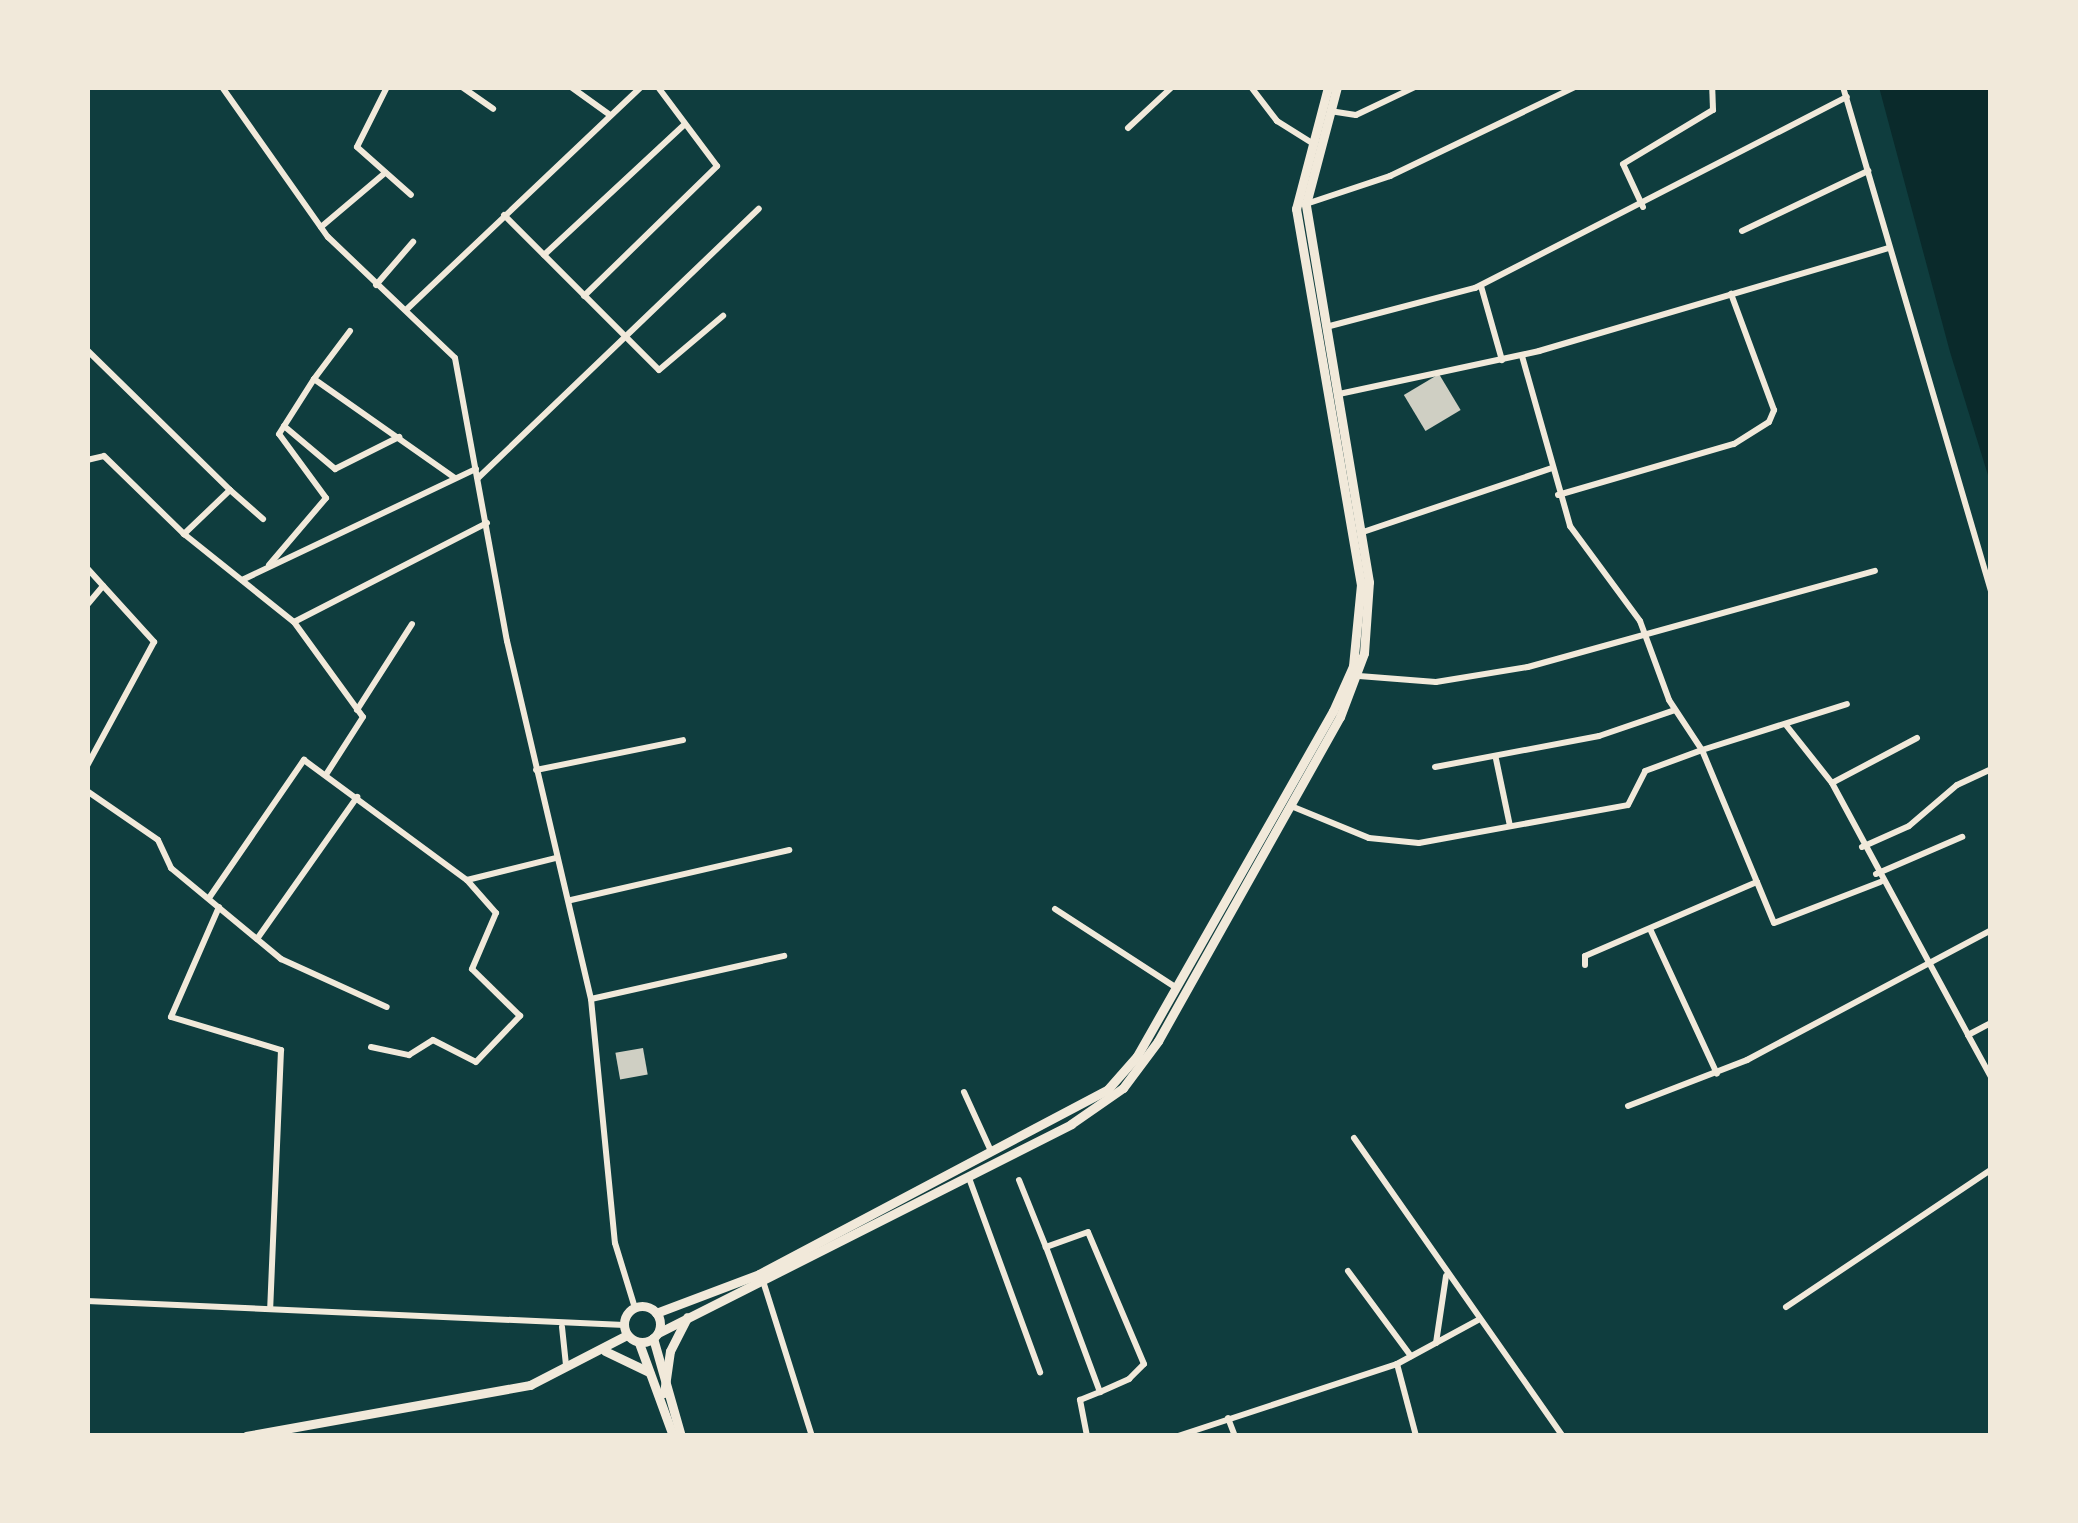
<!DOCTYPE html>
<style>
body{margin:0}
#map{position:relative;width:2078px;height:1523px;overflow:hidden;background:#0f3d3e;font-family:"Space Grotesk",sans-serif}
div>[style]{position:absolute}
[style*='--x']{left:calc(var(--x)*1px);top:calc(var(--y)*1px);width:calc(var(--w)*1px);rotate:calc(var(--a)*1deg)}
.water>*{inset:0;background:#0a2a2b}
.building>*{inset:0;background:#cfcfc3;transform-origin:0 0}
.minor>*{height:6px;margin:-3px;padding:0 3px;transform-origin:3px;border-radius:3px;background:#f1e9da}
.primary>*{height:9px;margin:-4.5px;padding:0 4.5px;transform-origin:4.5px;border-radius:4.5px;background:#f1e9da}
.trunk>*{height:9px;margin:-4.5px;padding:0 4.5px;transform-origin:4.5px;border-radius:4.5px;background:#f1e9da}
.trunk>.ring{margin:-4.5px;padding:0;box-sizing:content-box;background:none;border:9px solid #f1e9da;border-radius:50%}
span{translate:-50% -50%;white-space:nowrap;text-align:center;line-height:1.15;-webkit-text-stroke:12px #f1e9da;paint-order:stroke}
.frame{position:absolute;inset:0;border:90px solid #f1e9da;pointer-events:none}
</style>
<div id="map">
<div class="water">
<div style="clip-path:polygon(1879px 87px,1991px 87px,1991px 485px,1950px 352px)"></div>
</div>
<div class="building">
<div style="left:1439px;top:374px;width:42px;height:41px;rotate:59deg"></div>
<div style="left:643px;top:1048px;width:27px;height:28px;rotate:80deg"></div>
</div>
<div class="minor">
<div style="--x:222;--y:87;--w:184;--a:54.8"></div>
<div style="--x:328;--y:237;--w:175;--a:43.6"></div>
<div style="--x:455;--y:358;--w:288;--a:79.6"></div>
<div style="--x:507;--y:641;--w:368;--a:76.8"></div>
<div style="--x:591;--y:999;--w:245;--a:84.4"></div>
<div style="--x:615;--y:1243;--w:68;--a:72.9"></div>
<div style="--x:387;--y:87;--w:67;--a:116.6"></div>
<div style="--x:357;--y:147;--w:72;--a:41.6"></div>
<div style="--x:462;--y:87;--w:38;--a:35"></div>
<div style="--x:571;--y:87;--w:48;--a:35.7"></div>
<div style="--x:1251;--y:87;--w:43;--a:52.6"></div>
<div style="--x:1277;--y:121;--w:40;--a:32"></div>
<div style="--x:1843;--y:87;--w:525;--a:73.64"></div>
<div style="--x:1330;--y:111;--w:26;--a:9"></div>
<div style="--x:1356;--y:115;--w:65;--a:-25.4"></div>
<div style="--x:1128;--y:128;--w:60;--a:-43"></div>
<div style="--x:1306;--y:204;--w:89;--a:-18.4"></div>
<div style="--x:1390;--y:176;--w:205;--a:-25.7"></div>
<div style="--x:1643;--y:207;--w:47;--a:-114.9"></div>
<div style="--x:1623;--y:164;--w:105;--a:-31"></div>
<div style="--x:1713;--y:110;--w:23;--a:-92"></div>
<div style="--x:504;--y:215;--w:219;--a:45"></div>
<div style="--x:659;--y:370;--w:84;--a:-40.2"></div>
<div style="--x:321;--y:227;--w:84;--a:-40.2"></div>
<div style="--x:1742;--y:231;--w:140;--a:-25.5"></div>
<div style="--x:544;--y:255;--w:191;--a:-42.9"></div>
<div style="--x:376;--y:285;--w:57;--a:-49.3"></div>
<div style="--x:1481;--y:286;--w:77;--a:74.2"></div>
<div style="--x:584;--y:296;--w:186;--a:-44.3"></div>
<div style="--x:717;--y:166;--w:99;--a:-126.8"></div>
<div style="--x:406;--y:310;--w:324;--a:-43.5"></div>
<div style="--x:1326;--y:327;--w:154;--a:-14.7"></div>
<div style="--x:1475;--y:288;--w:418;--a:-27.2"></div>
<div style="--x:350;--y:331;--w:60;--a:126.9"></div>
<div style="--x:314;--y:379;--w:172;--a:35.1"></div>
<div style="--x:87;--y:350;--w:200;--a:44.4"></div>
<div style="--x:230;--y:490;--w:64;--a:136.3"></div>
<div style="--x:184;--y:534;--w:141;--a:38.7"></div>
<div style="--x:294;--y:622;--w:217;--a:-27.2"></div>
<div style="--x:1522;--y:356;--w:177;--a:74.2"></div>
<div style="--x:1570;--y:526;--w:118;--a:53.6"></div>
<div style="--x:1640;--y:621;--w:84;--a:69.8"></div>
<div style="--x:1669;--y:700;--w:60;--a:56.6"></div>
<div style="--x:1702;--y:750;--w:152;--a:-17.6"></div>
<div style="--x:1339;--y:394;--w:205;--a:-12.1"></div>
<div style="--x:1539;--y:351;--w:364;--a:-16.4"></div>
<div style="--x:284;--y:426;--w:67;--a:40.1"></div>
<div style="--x:335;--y:469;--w:72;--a:-26.6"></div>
<div style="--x:87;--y:460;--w:17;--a:-13"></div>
<div style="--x:104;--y:456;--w:112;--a:44.3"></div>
<div style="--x:478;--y:478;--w:389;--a:-43.8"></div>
<div style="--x:230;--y:490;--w:44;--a:41.3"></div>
<div style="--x:1558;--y:495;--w:183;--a:-16.2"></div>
<div style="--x:1734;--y:444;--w:41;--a:-32.2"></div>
<div style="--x:1769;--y:422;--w:13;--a:-67"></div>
<div style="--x:1774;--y:410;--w:124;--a:-110.3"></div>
<div style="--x:1363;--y:532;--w:200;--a:-18.7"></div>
<div style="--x:269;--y:565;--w:88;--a:-49.6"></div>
<div style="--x:326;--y:498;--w:79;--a:-126.3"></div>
<div style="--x:279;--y:434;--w:65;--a:-57.5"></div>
<div style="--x:87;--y:568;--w:100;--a:47.8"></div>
<div style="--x:154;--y:642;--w:141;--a:118.4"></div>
<div style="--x:242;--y:580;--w:259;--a:-25.4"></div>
<div style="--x:87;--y:605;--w:25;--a:-50"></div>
<div style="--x:294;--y:622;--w:117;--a:54"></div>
<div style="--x:363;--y:717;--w:67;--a:122.7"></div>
<div style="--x:1359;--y:676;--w:77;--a:4.5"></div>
<div style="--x:1436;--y:682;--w:93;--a:-9.3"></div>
<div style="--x:1528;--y:667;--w:360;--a:-15.5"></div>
<div style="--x:357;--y:710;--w:102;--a:-57.4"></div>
<div style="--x:1786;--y:725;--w:74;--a:51.6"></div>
<div style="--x:1917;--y:738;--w:96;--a:152.1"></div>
<div style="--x:1832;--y:783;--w:286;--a:61.6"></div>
<div style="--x:1968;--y:1035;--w:26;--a:-28"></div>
<div style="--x:1496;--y:759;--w:68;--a:78.2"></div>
<div style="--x:1435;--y:767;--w:167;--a:-10.7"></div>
<div style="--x:1599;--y:736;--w:80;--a:-18.9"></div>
<div style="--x:536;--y:770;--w:150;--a:-11.5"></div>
<div style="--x:87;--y:791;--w:86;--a:34.6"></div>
<div style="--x:158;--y:840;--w:31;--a:65"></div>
<div style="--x:171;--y:868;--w:143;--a:39.6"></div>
<div style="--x:281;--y:959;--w:116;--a:24.4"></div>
<div style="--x:1291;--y:806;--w:84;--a:22.3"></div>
<div style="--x:1369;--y:838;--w:50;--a:5.7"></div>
<div style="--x:1419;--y:843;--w:212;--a:-10.3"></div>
<div style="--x:1628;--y:805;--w:38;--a:-63"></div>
<div style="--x:1645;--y:771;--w:61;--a:-20.2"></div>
<div style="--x:1702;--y:750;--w:143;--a:67.4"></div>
<div style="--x:1862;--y:847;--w:51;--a:-24.1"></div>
<div style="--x:1909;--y:826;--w:63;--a:-40.5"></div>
<div style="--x:1957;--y:785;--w:38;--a:-25"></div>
<div style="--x:1876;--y:874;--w:94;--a:-23.3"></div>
<div style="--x:209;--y:898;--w:168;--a:-55.5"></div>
<div style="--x:304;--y:760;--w:202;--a:36.4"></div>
<div style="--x:467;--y:880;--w:92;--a:-13.9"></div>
<div style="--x:571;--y:900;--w:224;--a:-12.9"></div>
<div style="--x:219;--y:907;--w:120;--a:113.6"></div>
<div style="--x:171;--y:1017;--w:115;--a:16.7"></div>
<div style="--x:281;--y:1050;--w:259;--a:92.4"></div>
<div style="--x:1055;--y:909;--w:143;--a:33"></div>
<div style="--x:1651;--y:931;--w:157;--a:65.2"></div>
<div style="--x:257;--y:939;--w:174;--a:-54.8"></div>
<div style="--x:1585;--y:965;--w:9;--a:-90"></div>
<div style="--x:1585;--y:956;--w:187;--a:-23.3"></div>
<div style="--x:1757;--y:882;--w:44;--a:67.5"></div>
<div style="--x:1774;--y:923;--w:114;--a:-21.1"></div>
<div style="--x:591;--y:999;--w:198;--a:-12.6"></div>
<div style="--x:1968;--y:1035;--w:48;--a:61.3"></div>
<div style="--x:371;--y:1047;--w:39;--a:12"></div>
<div style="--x:409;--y:1055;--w:28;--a:-32"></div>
<div style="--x:433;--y:1040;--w:48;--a:27.1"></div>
<div style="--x:476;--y:1062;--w:64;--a:-46.3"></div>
<div style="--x:520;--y:1016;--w:67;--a:-135.6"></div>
<div style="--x:472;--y:969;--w:61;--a:-66.8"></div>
<div style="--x:496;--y:913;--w:44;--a:-131.3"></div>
<div style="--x:964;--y:1092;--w:63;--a:65.5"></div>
<div style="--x:1628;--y:1106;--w:128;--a:-21.1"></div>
<div style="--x:1747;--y:1060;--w:276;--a:-28"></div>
<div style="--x:1354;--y:1138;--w:364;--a:55"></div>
<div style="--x:969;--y:1178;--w:207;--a:69.9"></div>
<div style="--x:1019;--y:1180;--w:72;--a:68.1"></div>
<div style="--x:1348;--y:1271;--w:106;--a:53.5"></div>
<div style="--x:763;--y:1281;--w:163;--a:72.5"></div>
<div style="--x:87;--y:1301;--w:538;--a:2.56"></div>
<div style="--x:1786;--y:1307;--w:247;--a:-33.8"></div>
<div style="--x:562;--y:1327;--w:39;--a:84"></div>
<div style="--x:1436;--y:1343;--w:68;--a:-81.5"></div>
<div style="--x:1397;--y:1364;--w:92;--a:-28.5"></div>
<div style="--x:1228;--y:1418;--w:19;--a:69"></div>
<div style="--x:1087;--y:1436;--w:37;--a:-101"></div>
<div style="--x:1080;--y:1400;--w:22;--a:-22"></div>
<div style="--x:1100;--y:1392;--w:32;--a:-24"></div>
<div style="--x:1129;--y:1379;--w:21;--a:-45"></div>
<div style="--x:1144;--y:1364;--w:143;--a:-113"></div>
<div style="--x:1088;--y:1232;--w:45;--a:160.3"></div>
<div style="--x:1046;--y:1247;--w:155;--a:69.6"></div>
<div style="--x:1178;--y:1436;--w:231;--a:-18.2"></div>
<div style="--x:1397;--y:1364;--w:74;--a:75.2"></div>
</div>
<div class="primary">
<div style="--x:653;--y:1338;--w:102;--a:74.1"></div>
<div style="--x:639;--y:1343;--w:99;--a:69.9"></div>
</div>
<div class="trunk">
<div class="ring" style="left:624px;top:1306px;width:27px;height:27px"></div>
<div style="--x:656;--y:1313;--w:110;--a:-20.7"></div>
<div style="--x:759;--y:1274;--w:395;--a:-27.9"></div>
<div style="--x:1108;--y:1089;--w:44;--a:-48.7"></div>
<div style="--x:1137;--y:1056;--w:397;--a:-60.4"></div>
<div style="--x:1333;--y:711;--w:49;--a:-66"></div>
<div style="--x:1353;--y:666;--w:81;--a:-84.4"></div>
<div style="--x:1361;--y:585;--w:382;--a:-99.8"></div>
<div style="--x:1296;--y:209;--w:126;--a:-75.3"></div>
<div style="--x:658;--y:1333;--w:463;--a:-26.8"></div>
<div style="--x:1071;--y:1124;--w:63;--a:-34.7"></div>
<div style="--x:1123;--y:1088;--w:59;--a:-53.3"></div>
<div style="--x:1158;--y:1041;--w:372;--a:-60.7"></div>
<div style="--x:1340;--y:717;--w:68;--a:-69.4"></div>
<div style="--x:1364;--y:653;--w:71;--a:-86"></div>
<div style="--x:1369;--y:582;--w:383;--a:-99.5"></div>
<div style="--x:1306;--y:204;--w:121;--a:-75.2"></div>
<div style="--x:605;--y:1351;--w:49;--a:25.5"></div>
<div style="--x:664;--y:1393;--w:42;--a:-81.9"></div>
<div style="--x:670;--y:1351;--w:38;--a:-63"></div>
<div style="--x:246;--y:1436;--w:289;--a:-10.2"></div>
<div style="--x:530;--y:1385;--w:109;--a:-27.3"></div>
</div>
<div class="frame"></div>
</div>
